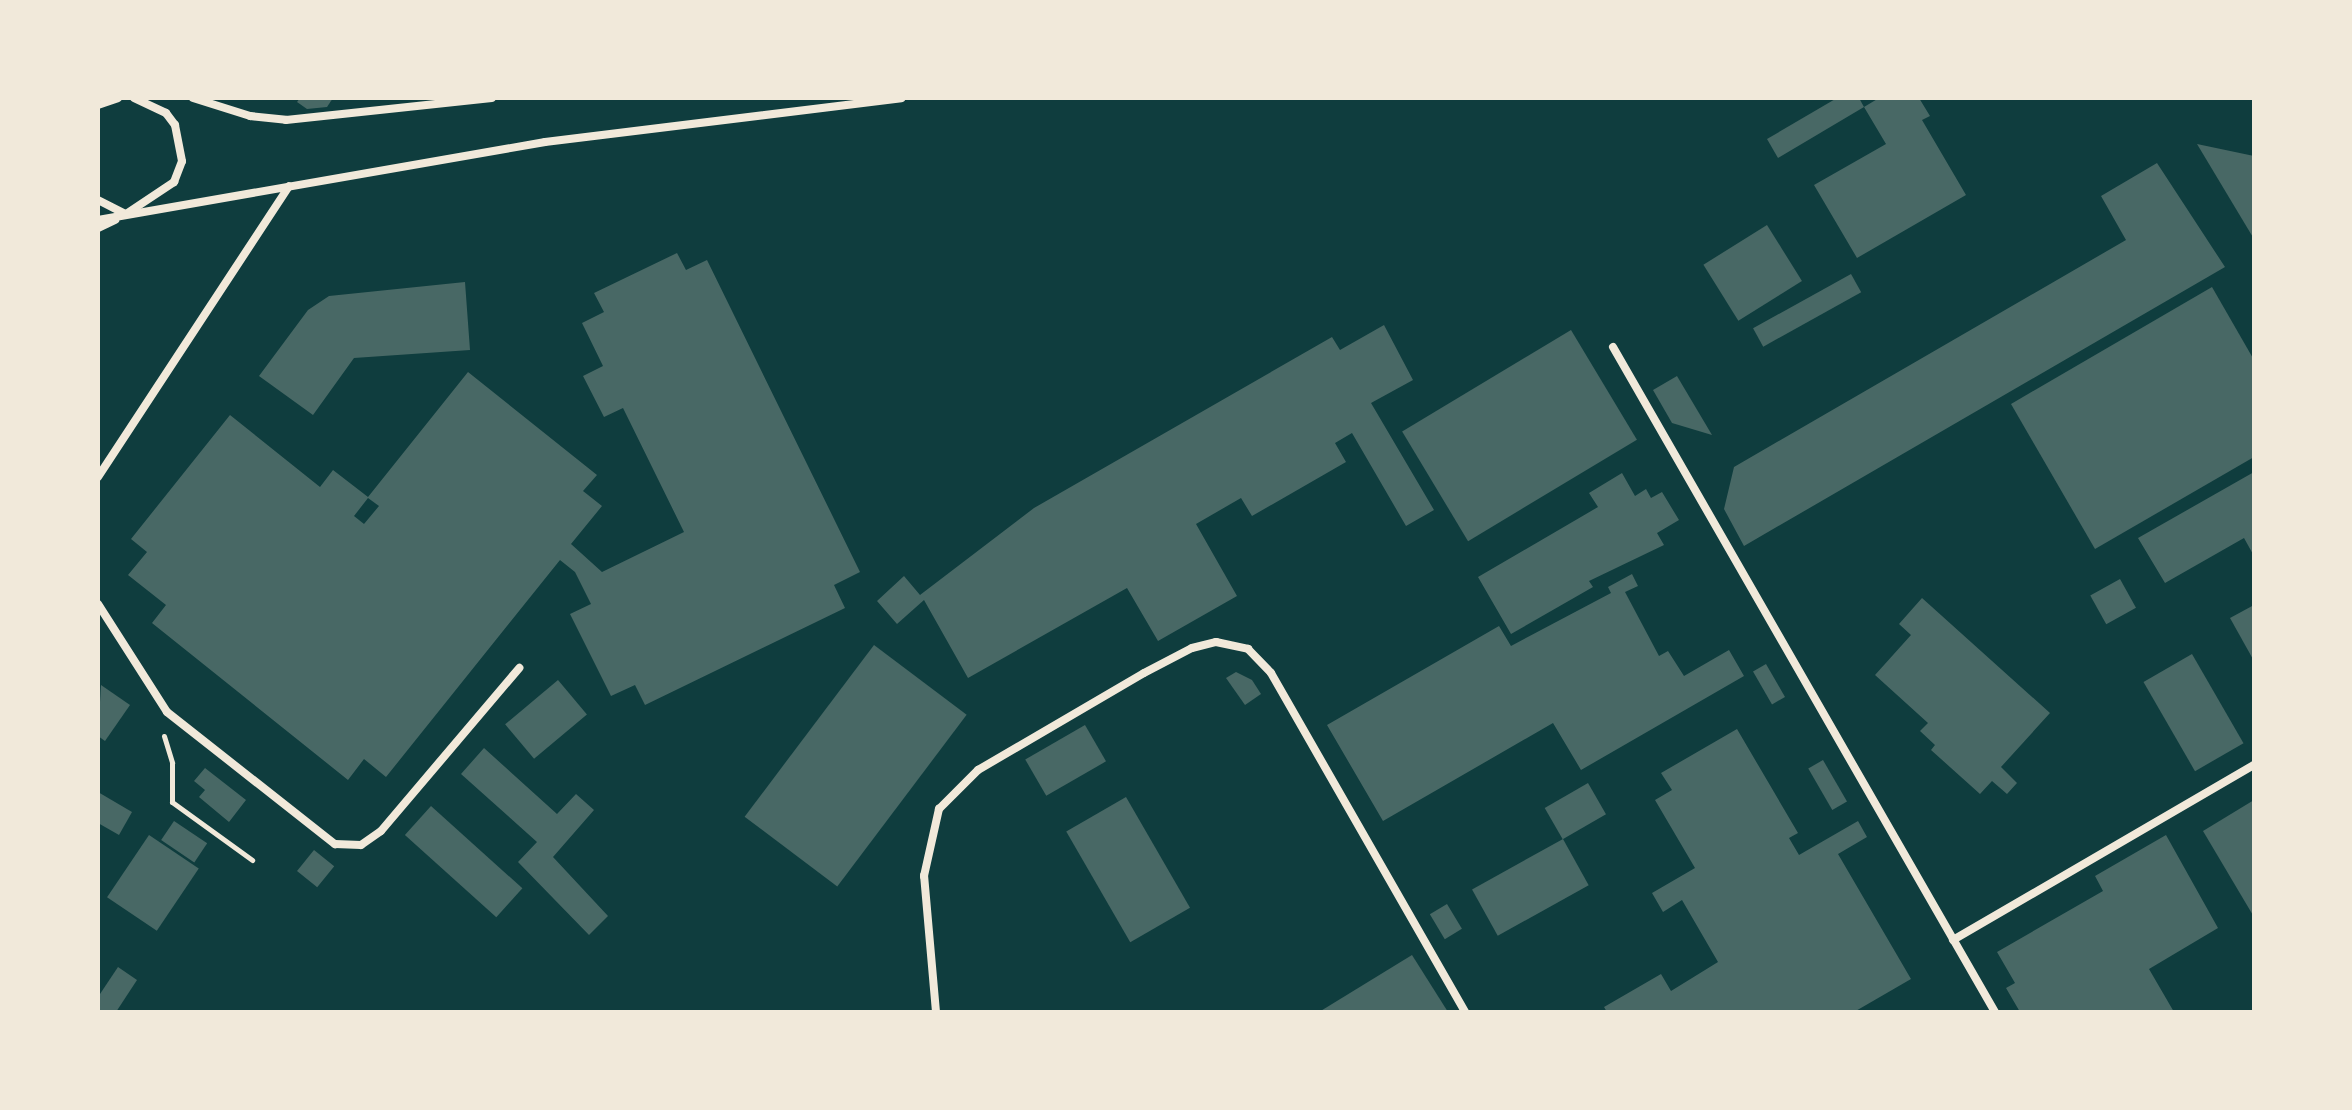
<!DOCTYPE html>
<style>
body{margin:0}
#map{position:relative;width:2352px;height:1110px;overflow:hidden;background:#0f3d3e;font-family:Overpass,sans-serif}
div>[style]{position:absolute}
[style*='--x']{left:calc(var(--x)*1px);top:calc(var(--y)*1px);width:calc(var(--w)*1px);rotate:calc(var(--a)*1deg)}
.building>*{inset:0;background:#486865;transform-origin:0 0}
.path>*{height:5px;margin:-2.5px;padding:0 2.5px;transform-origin:2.5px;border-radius:2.5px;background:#f1e9da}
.minor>*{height:8px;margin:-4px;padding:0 4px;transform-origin:4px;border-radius:4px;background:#f1e9da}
span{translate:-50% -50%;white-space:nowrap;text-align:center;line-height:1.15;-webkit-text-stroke:8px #f1e9da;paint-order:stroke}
.frame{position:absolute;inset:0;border:100px solid #f1e9da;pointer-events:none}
</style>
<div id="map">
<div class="building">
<div style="clip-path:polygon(300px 98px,333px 98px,327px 107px,307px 109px,297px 102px)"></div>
<div style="clip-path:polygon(1837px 98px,1859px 98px,1864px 107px,1778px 158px,1767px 139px)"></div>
<div style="clip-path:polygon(1879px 98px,1919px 98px,1930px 116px,1922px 120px,1966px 195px,1857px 258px,1814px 185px,1886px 144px,1864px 107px)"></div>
<div style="clip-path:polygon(2197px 144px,2254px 156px,2254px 239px)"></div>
<div style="clip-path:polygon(2157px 163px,2225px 267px,1744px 546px,1724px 509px,1734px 467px,2126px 240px,2101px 196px)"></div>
<div style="left:1767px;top:225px;width:66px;height:75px;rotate:58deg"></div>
<div style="clip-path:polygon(evenodd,677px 253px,686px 270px,707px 260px,860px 572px,834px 585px,845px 608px,645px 705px,635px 685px,611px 696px,570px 614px,591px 604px,575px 572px,560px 560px,386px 777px,364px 759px,348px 780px,152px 623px,166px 605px,128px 575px,147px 552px,131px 539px,230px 415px,320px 487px,333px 470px,368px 497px,468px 372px,597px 475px,583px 491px,602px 506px,571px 544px,602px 572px,684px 532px,623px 408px,604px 417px,583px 376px,603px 366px,582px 323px,604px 312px,594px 293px,677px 253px,368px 498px,379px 506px,364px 524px,354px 516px,368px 498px)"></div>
<div style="left:1851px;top:274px;width:21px;height:112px;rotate:61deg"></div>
<div style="clip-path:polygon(465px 282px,470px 350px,354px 358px,313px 415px,259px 376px,308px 310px,329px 296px)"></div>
<div style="clip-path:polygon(2212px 287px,2254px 360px,2254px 457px,2095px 549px,2011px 404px)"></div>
<div style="clip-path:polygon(1384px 325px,1413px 380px,1371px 403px,1434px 510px,1406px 526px,1352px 433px,1335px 443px,1346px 462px,1252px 516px,1241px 498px,1196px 524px,1237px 596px,1158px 641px,1127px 588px,968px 678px,924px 600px,897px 624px,877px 601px,904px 576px,920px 595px,1034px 508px,1332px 337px,1340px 350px)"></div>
<div style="left:1571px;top:330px;width:128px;height:197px;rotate:59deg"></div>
<div style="clip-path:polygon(1677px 376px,1712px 435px,1672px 423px,1653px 390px)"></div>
<div style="clip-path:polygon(2254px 472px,2254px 556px,2244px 538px,2165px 583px,2138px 538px)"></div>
<div style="clip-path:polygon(1622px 473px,1635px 496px,1646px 489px,1651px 498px,1662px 492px,1679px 520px,1657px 533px,1664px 545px,1589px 581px,1593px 587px,1511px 634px,1478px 577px,1598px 507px,1589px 493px)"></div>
<div style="clip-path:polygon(1632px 574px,1638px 586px,1625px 592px,1659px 656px,1668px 651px,1684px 676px,1729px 650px,1744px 676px,1581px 770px,1553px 723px,1383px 821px,1327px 725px,1499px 626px,1511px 646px,1611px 593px,1608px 587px)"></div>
<div style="left:2120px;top:579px;width:33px;height:34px;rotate:61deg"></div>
<div style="clip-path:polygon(1922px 598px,2050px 713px,2001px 767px,2017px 783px,2007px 794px,1992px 781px,1980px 794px,1931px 750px,1935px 745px,1920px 731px,1928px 723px,1875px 675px,1911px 635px,1899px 624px)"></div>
<div style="clip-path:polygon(2254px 605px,2254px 661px,2230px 618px)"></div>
<div style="left:874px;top:645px;width:116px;height:215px;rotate:37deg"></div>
<div style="left:2192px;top:654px;width:103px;height:56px;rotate:60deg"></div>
<div style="left:1766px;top:664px;width:38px;height:15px;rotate:60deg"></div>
<div style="clip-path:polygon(1236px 672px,1252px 680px,1261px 694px,1245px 705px,1226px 678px)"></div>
<div style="left:558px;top:680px;width:45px;height:69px;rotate:50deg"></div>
<div style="clip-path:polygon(101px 685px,130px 705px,105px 741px,98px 736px)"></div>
<div style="left:1085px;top:725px;width:42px;height:69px;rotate:60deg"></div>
<div style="clip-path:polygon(1737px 729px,1798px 833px,1789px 838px,1799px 855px,1858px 821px,1867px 837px,1838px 854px,1911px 979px,1854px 1012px,1607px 1012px,1604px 1007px,1661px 974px,1671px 991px,1718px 962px,1682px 900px,1663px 912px,1652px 893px,1695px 868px,1655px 800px,1672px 790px,1661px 773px)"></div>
<div style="clip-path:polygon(484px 748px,557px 814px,576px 794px,594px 810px,553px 857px,608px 916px,589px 935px,518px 862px,537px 842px,461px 774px)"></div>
<div style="left:1823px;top:760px;width:48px;height:17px;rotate:60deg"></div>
<div style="clip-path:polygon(205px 768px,246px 800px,229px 822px,199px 797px,205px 790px,194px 781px)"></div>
<div style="left:1588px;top:783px;width:36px;height:50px;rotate:60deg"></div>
<div style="clip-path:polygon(98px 792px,132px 812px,119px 835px,98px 823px)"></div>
<div style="left:1126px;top:797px;width:128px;height:69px;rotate:60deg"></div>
<div style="clip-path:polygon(2254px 800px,2254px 917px,2203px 831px)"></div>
<div style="left:431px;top:806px;width:123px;height:39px;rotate:42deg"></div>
<div style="left:174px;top:821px;width:40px;height:23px;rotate:34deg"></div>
<div style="left:149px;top:835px;width:60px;height:75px;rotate:34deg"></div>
<div style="clip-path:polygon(2166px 835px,2218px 928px,2149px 969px,2174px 1012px,2020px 1012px,2006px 988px,2015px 983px,1997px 952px,2103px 891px,2095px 876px)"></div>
<div style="left:1563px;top:839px;width:53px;height:104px;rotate:61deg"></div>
<div style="left:314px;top:850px;width:26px;height:27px;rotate:39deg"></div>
<div style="left:1447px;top:904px;width:29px;height:20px;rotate:59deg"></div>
<div style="clip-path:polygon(1412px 955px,1448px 1012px,1319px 1012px)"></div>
<div style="clip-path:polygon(118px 967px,137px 980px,116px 1012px,98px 1012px,98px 997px)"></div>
</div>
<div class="path">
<div style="--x:164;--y:736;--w:28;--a:73"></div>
<div style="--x:172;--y:763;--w:39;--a:90"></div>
<div style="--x:172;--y:802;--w:99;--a:35.9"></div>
</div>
<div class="minor">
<div style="--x:193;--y:98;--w:60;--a:17.5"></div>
<div style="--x:250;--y:116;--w:36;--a:6"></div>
<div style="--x:286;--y:120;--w:207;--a:-6.1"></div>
<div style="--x:98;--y:105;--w:21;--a:-19"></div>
<div style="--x:98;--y:200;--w:31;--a:27"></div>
<div style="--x:126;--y:214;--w:58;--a:-33.7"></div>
<div style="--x:174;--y:182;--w:22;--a:-69"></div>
<div style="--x:182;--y:161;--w:37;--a:-101"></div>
<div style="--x:175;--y:125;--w:15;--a:-127"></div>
<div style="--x:166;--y:113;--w:35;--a:-155"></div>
<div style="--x:98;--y:220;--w:454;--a:-9.9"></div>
<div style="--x:545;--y:142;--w:359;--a:-7"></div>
<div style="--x:98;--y:228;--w:19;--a:-25"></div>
<div style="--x:1613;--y:347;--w:767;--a:60.13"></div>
<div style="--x:98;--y:477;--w:348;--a:-56.7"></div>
<div style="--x:98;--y:604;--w:128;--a:57.4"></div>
<div style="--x:167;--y:712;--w:214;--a:38.2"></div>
<div style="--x:335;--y:844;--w:26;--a:2"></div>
<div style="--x:361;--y:845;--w:24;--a:-35"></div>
<div style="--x:381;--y:831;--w:214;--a:-49.7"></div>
<div style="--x:1953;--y:940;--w:348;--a:-30.2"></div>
<div style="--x:936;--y:1012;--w:137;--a:-95"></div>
<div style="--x:924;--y:876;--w:69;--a:-77.4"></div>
<div style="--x:939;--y:809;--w:55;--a:-45"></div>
<div style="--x:978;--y:770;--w:192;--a:-30.3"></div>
<div style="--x:1144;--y:673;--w:54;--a:-27.5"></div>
<div style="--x:1192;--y:648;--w:25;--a:-14"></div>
<div style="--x:1216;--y:642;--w:33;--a:12"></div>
<div style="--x:1248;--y:649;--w:33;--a:46"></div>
<div style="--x:1271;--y:673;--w:391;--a:60.2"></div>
</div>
<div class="frame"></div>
</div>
